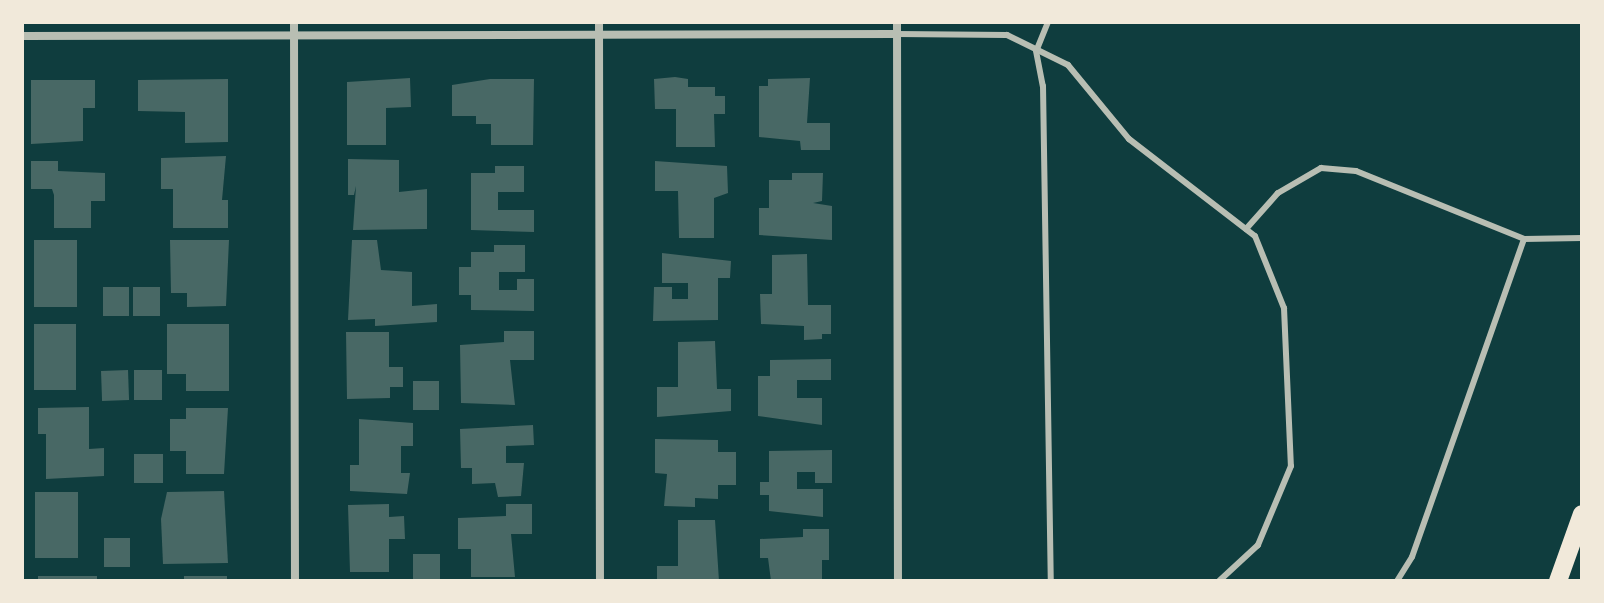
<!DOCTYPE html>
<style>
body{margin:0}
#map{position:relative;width:1604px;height:603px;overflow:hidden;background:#0f3d3e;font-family:Lato,sans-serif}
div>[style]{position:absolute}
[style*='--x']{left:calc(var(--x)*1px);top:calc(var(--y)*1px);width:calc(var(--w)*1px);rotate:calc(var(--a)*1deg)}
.building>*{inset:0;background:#486865;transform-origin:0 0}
.service>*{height:6px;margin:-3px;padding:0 3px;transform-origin:3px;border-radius:3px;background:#b8beb3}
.minor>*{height:8px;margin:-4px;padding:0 4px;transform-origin:4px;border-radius:4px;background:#b8beb3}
.primary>*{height:18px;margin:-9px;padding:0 9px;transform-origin:9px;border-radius:9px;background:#f1e9da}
span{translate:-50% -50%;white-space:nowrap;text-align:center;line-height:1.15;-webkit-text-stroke:6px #f1e9da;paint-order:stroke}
.frame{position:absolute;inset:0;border:24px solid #f1e9da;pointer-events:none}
</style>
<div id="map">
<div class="building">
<div style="clip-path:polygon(675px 77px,688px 79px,688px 87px,715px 87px,715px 96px,725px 96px,725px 114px,714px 114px,715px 147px,676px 147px,676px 109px,655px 109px,654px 79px)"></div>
<div style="clip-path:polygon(410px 78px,411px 107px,386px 108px,386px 145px,347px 145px,347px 82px)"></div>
<div style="clip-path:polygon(810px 78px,807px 123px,830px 123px,830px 150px,801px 150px,800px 141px,759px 137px,759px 86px,768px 86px,768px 79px)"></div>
<div style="clip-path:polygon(228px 79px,228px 142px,185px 143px,185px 112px,138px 111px,138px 80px)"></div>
<div style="clip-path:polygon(490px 79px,534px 79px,533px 145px,491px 145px,491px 124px,476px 124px,476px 116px,452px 116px,452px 85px)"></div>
<div style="clip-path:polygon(31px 80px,95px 80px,95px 108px,83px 108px,83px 141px,31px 144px)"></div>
<div style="clip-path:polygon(226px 156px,222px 200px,228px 200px,228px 228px,173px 228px,173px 189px,161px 189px,161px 158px)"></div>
<div style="clip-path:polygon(348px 159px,399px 160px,399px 192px,427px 189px,427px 229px,353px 230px,356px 186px,354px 195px,348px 195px)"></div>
<div style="clip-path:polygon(31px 161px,58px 161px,58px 171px,105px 173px,105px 201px,91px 201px,91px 228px,54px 228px,54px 195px,52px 189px,31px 189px)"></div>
<div style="clip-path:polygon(655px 161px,727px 166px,728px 193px,714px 198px,714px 238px,679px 238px,678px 191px,655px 191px)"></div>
<div style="clip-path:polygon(495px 166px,524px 166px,524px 192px,498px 192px,498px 210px,534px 210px,534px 232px,471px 230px,471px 173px,495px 173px)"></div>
<div style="clip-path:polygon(792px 173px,823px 173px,822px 201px,813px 203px,832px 206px,832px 240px,759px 235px,759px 208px,769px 208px,769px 180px,792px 180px)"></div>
<div style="left:34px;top:240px;width:43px;height:67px"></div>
<div style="clip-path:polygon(170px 240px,229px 240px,226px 306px,187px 307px,187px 293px,171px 293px)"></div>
<div style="clip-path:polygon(352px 240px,377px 240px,381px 270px,412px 272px,412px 306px,437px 304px,437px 322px,375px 326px,375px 319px,348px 320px)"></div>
<div style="clip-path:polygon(494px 245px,525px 245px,525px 272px,499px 272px,499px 290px,517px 290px,517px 279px,534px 279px,534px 311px,471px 310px,471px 295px,459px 295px,459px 267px,471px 267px,471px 252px,494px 252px)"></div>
<div style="clip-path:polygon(662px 253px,731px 261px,730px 278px,718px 278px,718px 320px,653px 321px,654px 287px,672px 287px,672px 299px,688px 299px,688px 283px,662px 283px)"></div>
<div style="clip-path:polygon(807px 254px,808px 305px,831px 305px,831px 334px,822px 334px,822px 339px,804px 340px,804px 326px,761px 324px,760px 294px,772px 294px,772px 255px)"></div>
<div style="left:103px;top:287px;width:26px;height:29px"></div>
<div style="left:133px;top:287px;width:27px;height:29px"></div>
<div style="left:34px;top:324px;width:42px;height:66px"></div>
<div style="clip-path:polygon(167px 324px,229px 324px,229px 391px,186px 391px,186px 374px,167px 374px)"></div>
<div style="clip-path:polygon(504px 331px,534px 331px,534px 360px,510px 360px,515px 405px,461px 403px,460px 345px,504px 342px)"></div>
<div style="clip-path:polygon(346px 332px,389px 332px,389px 367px,403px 367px,403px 387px,390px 387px,390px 398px,347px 399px)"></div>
<div style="clip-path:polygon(715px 341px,717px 389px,731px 389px,731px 411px,657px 417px,657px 387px,678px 387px,678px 342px)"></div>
<div style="clip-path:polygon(831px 359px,831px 380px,797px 380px,797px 398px,822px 398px,822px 425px,758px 416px,758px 376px,770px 376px,770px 360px)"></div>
<div style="left:128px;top:370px;width:30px;height:27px;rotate:88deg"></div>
<div style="left:134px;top:370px;width:28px;height:30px"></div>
<div style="left:413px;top:381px;width:26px;height:29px"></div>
<div style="clip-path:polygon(89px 407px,89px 449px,104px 448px,104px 476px,46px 479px,46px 434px,38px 434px,38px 408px)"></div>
<div style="clip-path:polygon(186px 408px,228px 408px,224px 474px,186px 474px,186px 451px,170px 451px,170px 419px,186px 419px)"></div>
<div style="clip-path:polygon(359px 419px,413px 423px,413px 446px,401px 446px,401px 473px,410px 473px,407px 494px,350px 491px,350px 465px,359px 465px)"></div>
<div style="clip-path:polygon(533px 425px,534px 445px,506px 446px,506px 463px,524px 463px,521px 496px,498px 497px,495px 483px,472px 484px,472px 468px,461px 468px,460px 429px)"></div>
<div style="clip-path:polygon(655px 439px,718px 440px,718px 452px,736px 452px,736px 485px,718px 485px,718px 499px,695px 498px,695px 507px,664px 506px,667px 474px,655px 473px)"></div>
<div style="clip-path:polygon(832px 450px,832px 483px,815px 483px,815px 472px,797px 472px,797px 489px,823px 489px,823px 517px,769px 511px,769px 495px,760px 495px,760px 482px,769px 482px,769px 451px)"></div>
<div style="left:134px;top:454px;width:29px;height:29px"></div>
<div style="clip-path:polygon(224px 491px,228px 563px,163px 564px,161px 519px,167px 492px)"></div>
<div style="left:35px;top:492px;width:43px;height:66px"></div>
<div style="clip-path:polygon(389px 504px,389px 517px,404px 516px,405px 539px,389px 539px,389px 572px,350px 572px,348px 505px)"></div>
<div style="clip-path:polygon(506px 504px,532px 504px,532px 534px,511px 534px,515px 577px,471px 577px,471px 549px,458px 549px,458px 518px,506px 516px)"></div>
<div style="clip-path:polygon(678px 520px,715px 520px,719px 581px,657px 581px,657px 566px,678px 566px)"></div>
<div style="clip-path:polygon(803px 529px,829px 529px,829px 560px,822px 560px,822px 581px,771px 581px,768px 558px,760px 558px,760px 539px,803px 537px)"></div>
<div style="left:130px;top:538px;width:29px;height:26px;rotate:90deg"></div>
<div style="left:413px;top:554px;width:27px;height:27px"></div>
<div style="left:38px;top:576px;width:59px;height:5px"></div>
<div style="left:184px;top:576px;width:43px;height:5px"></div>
</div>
<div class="service">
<div style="--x:1048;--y:22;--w:31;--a:112"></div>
<div style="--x:1036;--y:51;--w:36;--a:79"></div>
<div style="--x:1043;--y:86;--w:495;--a:89.1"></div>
<div style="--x:897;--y:34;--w:110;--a:0.5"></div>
<div style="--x:1007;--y:35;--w:68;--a:26.2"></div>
<div style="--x:1068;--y:65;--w:96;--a:50.5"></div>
<div style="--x:1129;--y:139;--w:159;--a:37.6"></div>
<div style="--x:1255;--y:236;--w:78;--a:68.1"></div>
<div style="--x:1284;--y:308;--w:158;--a:87.5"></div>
<div style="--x:1291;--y:466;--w:86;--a:112.7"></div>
<div style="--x:1258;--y:545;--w:53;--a:137.3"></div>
<div style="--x:1246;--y:229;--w:48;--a:-48.4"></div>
<div style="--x:1278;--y:193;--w:50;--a:-30.2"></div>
<div style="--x:1321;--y:168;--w:35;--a:5"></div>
<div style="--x:1356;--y:171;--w:181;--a:22"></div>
<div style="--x:1524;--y:239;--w:337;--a:109.4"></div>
<div style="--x:1412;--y:557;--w:28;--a:122"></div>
<div style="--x:1524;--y:239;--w:58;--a:-1"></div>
</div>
<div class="minor">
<div style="--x:294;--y:22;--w:559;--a:89.9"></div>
<div style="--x:599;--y:22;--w:559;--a:89.9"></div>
<div style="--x:897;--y:22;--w:559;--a:89.9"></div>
<div style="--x:22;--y:36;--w:875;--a:-0.13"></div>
</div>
<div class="primary">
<div style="--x:1558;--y:581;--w:71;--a:-70.3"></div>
</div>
<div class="frame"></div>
</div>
